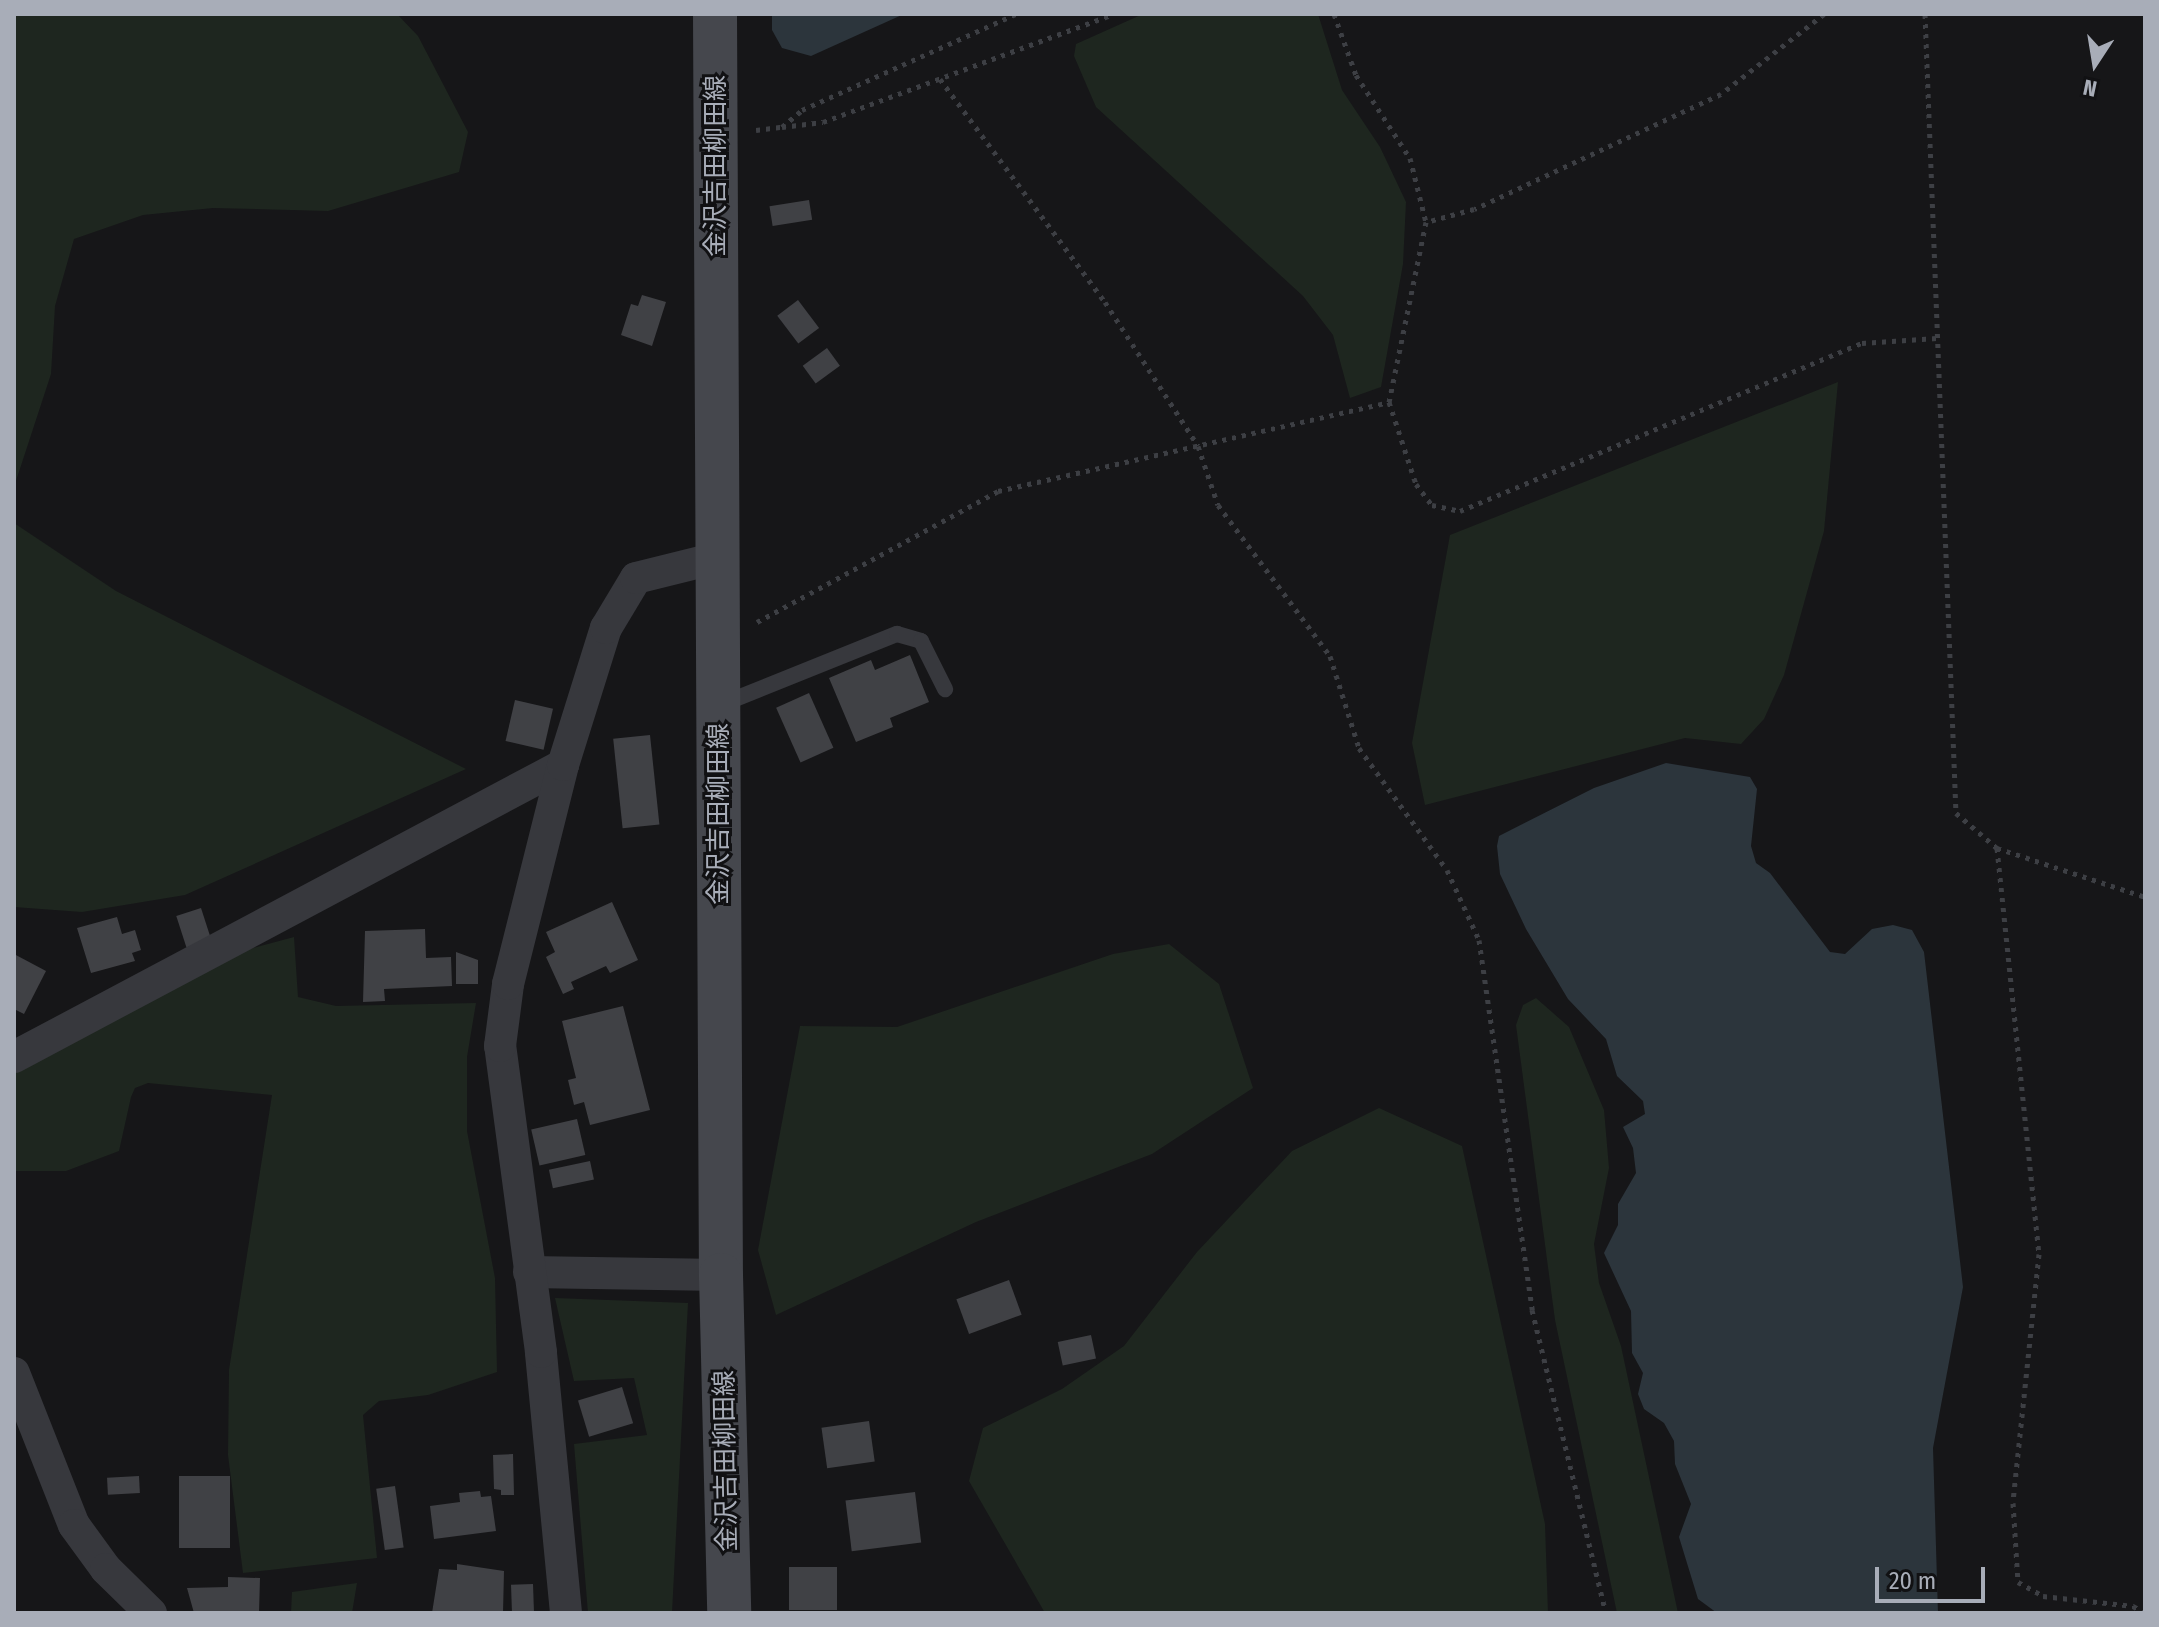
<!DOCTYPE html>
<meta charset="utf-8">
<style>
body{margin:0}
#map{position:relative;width:2159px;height:1627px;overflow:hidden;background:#161618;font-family:"Fira Sans Condensed","Noto Sans JP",sans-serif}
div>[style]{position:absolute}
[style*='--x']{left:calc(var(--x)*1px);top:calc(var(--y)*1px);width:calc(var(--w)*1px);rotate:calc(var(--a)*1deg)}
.green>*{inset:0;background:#1e261f}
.water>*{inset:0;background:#2c353c}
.building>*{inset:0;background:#404145;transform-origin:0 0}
.path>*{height:5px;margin-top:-2.5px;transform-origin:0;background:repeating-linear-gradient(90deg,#3d3f44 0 4px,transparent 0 10px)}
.service>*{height:16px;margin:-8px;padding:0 8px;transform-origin:8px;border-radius:8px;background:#37383d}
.minor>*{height:32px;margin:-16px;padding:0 16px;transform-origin:16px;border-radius:16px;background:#37383d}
.secondary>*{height:44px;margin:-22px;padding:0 22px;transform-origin:22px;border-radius:22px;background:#45474d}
span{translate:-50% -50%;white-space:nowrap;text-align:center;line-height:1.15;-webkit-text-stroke:6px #111113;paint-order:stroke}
.street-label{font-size:26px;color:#a8adb8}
.frame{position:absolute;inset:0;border:16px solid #a8adb8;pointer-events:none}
.north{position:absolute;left:2055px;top:24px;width:80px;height:80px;-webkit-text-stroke:6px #111113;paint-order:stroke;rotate:192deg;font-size:22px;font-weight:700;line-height:32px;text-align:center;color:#a8adb8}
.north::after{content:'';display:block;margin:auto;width:28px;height:36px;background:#a8adb8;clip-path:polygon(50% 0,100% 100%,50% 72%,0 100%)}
.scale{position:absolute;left:1875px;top:1567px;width:110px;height:36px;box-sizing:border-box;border:4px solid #a8adb8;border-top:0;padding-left:10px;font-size:24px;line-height:28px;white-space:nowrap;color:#a8adb8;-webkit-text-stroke:6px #111113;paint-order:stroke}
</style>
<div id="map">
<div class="green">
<div style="clip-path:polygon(14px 14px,397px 14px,418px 36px,468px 132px,459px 172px,328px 211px,213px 208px,143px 215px,74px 239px,55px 306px,51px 374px,14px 487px)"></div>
<div style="clip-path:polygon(1143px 14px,1318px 14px,1342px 90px,1380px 147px,1406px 202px,1403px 264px,1381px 387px,1350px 398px,1333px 335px,1303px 296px,1096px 107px,1074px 56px,1076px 44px)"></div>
<div style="clip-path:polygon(1838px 382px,1824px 531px,1784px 675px,1764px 719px,1741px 744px,1685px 738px,1425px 805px,1412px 743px,1450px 535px)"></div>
<div style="clip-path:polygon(14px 523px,116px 591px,466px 769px,185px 895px,82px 912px,14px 907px)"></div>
<div style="clip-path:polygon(294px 937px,298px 997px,336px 1006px,476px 1003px,467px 1057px,467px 1131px,495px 1278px,497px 1372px,428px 1395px,379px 1401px,363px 1415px,377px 1558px,243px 1573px,228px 1455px,229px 1370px,272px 1095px,148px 1083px,135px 1088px,131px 1097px,119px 1151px,66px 1171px,14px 1171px,14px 1066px,220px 957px)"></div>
<div style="clip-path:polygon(1169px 944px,1219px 984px,1253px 1088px,1152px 1154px,976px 1222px,776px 1315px,758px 1250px,800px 1026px,897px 1027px,1113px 954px)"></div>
<div style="clip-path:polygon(1536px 998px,1569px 1027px,1604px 1110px,1609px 1168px,1594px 1244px,1599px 1283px,1621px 1346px,1678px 1613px,1617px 1613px,1555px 1320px,1516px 1025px,1523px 1005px)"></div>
<div style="clip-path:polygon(1379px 1108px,1462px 1146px,1545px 1524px,1548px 1613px,1045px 1613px,969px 1481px,983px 1428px,1062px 1389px,1124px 1346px,1197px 1252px,1292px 1151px)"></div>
<div style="clip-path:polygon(555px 1298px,688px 1303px,672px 1613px,588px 1613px,574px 1444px,647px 1435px,634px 1378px,574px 1381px)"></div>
<div style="clip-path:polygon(357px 1583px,352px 1613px,291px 1613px,292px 1592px)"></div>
</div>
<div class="water">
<div style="clip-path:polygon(772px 14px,904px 14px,811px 56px,782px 48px,772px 30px)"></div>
<div style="clip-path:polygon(1666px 763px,1750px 777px,1757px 789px,1751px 846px,1756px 863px,1770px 873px,1830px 952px,1845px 954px,1872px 929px,1893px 925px,1912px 930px,1924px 952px,1963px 1287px,1933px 1448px,1938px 1613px,1717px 1613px,1698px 1599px,1679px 1537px,1691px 1504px,1675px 1464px,1674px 1441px,1664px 1423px,1644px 1409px,1638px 1394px,1643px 1373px,1632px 1353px,1631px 1311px,1604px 1253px,1618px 1225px,1618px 1204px,1636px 1173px,1633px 1148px,1623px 1127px,1645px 1114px,1643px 1101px,1617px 1076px,1606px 1039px,1568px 999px,1526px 929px,1500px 874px,1497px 846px,1499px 836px,1594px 788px)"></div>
</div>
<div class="building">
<div style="left:809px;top:200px;width:20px;height:40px;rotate:81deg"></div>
<div style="clip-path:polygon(642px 295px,666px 302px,652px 346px,621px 335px,631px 304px,638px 306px)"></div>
<div style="left:798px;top:300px;width:35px;height:26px;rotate:53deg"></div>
<div style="left:827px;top:348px;width:22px;height:30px;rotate:54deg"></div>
<div style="clip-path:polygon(910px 655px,929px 702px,890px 718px,893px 727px,856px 742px,829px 678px,871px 660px,875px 670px)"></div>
<div style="left:809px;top:693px;width:60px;height:36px;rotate:66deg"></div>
<div style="left:515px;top:700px;width:39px;height:42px;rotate:13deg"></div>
<div style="left:650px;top:735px;width:90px;height:37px;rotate:84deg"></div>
<div style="clip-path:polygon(612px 902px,638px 960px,610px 973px,606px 966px,571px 982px,574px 989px,563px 994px,546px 957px,555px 952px,546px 932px)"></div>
<div style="left:201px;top:908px;width:33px;height:26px;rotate:72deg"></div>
<div style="clip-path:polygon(117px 917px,122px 934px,135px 930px,141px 950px,132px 953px,135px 961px,91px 973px,77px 928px)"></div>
<div style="clip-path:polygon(425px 929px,426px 958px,451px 957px,452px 986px,384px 989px,385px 1001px,363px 1002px,365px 931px)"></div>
<div style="clip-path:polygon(456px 952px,478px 960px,478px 984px,456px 984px)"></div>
<div style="clip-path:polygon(14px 954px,46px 971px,24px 1014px,14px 1009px)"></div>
<div style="clip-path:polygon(623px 1006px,650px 1110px,590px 1125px,584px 1102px,574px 1105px,568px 1080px,576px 1078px,562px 1021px)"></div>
<div style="left:577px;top:1119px;width:37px;height:47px;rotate:77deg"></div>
<div style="left:590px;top:1161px;width:19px;height:42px;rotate:78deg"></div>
<div style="left:1009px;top:1280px;width:37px;height:56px;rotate:70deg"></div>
<div style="left:1091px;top:1335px;width:24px;height:34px;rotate:78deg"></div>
<div style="left:622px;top:1387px;width:38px;height:46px;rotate:73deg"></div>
<div style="left:869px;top:1421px;width:41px;height:48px;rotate:82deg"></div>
<div style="clip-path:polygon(513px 1454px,514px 1495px,501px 1495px,501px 1490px,494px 1489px,493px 1455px)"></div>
<div style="left:139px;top:1476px;width:17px;height:32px;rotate:87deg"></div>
<div style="left:179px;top:1476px;width:51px;height:72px"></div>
<div style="left:395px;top:1486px;width:62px;height:19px;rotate:82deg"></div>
<div style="clip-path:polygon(480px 1491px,481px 1497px,491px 1496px,496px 1531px,434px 1539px,430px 1506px,460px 1502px,459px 1493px)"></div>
<div style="left:915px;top:1492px;width:51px;height:70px;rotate:83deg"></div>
<div style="clip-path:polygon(457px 1564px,504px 1571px,503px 1613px,432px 1613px,439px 1569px,457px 1570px)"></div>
<div style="left:789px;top:1567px;width:48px;height:43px"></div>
<div style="clip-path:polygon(228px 1577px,260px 1578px,259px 1613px,194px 1613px,187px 1588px,228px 1587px)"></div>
<div style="left:533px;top:1584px;width:29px;height:22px;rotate:88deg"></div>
</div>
<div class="path">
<div style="--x:1334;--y:14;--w:65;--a:70.2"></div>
<div style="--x:1356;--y:75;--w:99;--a:57"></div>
<div style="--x:1410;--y:158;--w:66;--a:76"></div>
<div style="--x:1824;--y:14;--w:130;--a:142.2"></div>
<div style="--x:1721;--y:94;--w:272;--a:155"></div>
<div style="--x:1474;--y:209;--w:50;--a:164.8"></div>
<div style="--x:1426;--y:222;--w:184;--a:101.6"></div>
<div style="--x:1389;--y:402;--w:86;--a:71.8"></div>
<div style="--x:1416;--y:484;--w:26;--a:53"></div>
<div style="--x:1432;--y:505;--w:29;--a:12"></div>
<div style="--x:1460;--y:511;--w:436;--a:-22.7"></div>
<div style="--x:1862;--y:343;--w:75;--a:-3.8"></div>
<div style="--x:1925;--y:14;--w:800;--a:87.78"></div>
<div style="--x:1956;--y:813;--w:54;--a:40.5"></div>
<div style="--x:1997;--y:848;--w:408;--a:84.1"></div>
<div style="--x:2039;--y:1254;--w:250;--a:96"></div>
<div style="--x:2013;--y:1503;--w:79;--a:86.4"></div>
<div style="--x:2018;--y:1582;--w:29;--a:29"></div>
<div style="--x:2043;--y:1596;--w:91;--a:6.3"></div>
<div style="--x:2133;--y:1606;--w:14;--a:30"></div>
<div style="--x:940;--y:79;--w:277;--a:53.5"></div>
<div style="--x:1105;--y:302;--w:171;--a:57.1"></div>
<div style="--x:1198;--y:446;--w:62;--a:71.3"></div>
<div style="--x:1218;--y:505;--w:188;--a:53.4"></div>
<div style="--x:1330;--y:656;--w:96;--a:72.5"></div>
<div style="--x:1359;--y:748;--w:150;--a:54.2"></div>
<div style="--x:1447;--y:870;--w:77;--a:65.4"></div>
<div style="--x:1479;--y:940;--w:374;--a:81.8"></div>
<div style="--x:1532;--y:1310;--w:312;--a:76.3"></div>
<div style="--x:782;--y:127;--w:41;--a:-7"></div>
<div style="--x:823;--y:122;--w:309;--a:-20.4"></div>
<div style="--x:756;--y:130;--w:26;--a:-7"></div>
<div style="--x:782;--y:127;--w:26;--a:-40"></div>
<div style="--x:802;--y:110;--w:235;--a:-24.2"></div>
<div style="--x:757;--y:622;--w:274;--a:-28.5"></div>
<div style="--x:998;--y:491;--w:401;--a:-12.8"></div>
<div style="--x:1997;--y:848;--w:156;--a:18.3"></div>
</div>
<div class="service">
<div style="--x:720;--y:705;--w:191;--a:-21.9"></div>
<div style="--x:897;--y:634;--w:25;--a:16"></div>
<div style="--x:921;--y:641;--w:54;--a:63.4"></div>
</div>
<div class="minor">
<div style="--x:14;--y:1057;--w:622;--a:-28.01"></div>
<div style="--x:529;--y:1272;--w:192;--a:0.9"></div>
<div style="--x:14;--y:1373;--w:163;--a:68.5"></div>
<div style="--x:74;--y:1525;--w:54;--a:54"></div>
<div style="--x:106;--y:1569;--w:63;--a:44.4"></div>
<div style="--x:566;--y:1613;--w:262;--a:-95.5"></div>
<div style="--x:541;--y:1352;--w:309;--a:-97.6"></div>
<div style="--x:500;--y:1046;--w:63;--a:-82.6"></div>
<div style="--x:508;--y:984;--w:226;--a:-75.9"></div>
<div style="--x:563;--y:765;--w:144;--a:-72.6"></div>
<div style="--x:606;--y:628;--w:58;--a:-59"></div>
<div style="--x:636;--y:578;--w:83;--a:-13.9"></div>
</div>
<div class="secondary">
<div style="--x:715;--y:14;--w:1261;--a:89.73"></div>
<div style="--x:721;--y:1275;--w:338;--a:88.6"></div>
</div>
<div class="street-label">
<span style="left:716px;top:166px;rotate:-90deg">金沢吉田柳田線</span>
<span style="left:719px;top:814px;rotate:-90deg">金沢吉田柳田線</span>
<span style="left:726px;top:1461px;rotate:-91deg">金沢吉田柳田線</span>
</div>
<div class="frame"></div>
<div class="north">N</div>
<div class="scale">20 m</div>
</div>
